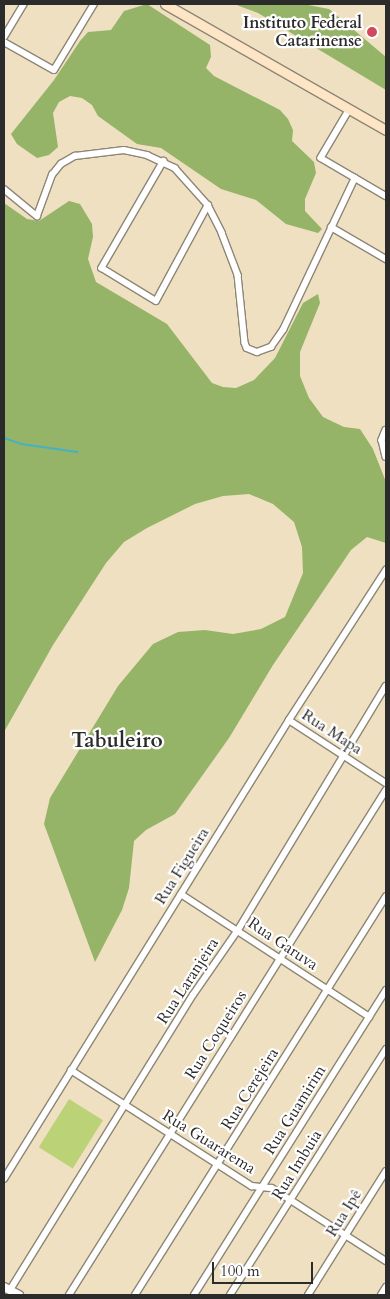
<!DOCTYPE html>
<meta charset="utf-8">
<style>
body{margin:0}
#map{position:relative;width:390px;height:1299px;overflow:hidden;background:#efe0c2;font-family:Cardo,serif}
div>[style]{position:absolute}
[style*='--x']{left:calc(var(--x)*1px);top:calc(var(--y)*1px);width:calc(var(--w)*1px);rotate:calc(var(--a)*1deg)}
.green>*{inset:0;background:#bcd276;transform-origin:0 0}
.forest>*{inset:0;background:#95b467}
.stream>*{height:2px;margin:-1px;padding:0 1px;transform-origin:1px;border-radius:1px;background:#45b2c2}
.roads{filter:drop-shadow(1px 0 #8d8676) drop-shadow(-1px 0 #8d8676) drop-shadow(0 1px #8d8676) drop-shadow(0 -1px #8d8676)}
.minor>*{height:5.5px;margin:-2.75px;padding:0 2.75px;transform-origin:2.75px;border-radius:2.75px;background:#fff}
.tertiary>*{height:8px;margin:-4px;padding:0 4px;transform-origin:4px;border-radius:4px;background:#fff}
.secondary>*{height:9px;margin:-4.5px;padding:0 4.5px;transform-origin:4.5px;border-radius:4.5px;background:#fde5c5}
.dots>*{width:14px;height:14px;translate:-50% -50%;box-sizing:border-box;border:2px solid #fff;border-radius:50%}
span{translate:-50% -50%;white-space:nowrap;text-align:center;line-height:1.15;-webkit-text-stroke:4.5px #fff;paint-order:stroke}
.poi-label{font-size:16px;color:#2b2b2b;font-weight:700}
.right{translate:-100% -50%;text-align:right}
.street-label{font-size:16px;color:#2b2b2b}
.district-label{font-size:21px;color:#2b2b2b;font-weight:700}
.frame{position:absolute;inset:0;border:5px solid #2b2b2b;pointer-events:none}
.scale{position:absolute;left:212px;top:1262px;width:101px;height:22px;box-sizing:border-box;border:2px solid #2b2b2b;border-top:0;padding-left:6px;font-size:15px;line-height:18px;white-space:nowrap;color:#2b2b2b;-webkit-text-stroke:4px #fff;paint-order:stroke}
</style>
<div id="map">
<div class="green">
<div style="left:69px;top:1099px;width:40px;height:57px;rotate:32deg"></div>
</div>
<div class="forest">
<div style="clip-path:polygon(147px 4px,210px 45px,211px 57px,206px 68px,214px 76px,280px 110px,288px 119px,293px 130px,292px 141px,314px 162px,316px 173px,305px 199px,305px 211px,322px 229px,318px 233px,286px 224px,256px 200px,221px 189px,161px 148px,137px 144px,98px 116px,92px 105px,82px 98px,70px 96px,59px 102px,53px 113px,58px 147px,49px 155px,37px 158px,17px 144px,11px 134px,54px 80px,80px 41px,88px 32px,111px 30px,124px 11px)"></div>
<div style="clip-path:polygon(234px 4px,303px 4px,329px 9px,386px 57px,386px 90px,258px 13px)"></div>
<div style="clip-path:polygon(69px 201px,80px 204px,92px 224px,93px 237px,88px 259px,96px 282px,167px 324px,212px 383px,223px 387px,236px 388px,254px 380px,275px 358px,303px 303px,318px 294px,320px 303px,300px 352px,300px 376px,309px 398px,323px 417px,344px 427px,360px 429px,373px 449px,386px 482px,386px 543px,367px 537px,351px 550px,273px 665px,229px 738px,175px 814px,146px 830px,134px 841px,129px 888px,122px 910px,95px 962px,44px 824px,50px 798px,118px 686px,153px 644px,178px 632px,205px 630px,233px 634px,261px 629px,285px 617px,303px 573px,302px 547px,294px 522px,273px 504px,249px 494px,223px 496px,195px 504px,147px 528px,124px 542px,106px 563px,53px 645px,4px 732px,4px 203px,27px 219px,39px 221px)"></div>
</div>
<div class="stream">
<div style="--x:4;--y:438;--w:18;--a:19"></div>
<div style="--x:21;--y:444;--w:57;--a:8.1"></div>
</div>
<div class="roads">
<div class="minor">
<div style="--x:4;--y:37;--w:39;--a:-59"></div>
<div style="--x:4;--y:42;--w:57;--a:29.2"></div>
<div style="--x:54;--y:70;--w:77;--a:-58.8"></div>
<div style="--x:350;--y:109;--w:57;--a:120.6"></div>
<div style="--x:321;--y:158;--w:75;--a:30.3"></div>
<div style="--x:164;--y:161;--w:124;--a:120.1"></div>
<div style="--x:102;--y:268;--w:63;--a:31.4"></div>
<div style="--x:156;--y:301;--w:109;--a:-61.6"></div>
<div style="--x:4;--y:189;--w:43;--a:39.3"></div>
<div style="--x:37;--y:216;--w:44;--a:-69.9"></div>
<div style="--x:52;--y:175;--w:14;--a:-51"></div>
<div style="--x:61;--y:164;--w:16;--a:-30"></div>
<div style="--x:75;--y:156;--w:49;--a:-7"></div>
<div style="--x:124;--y:150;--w:24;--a:12"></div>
<div style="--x:147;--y:155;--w:31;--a:25"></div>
<div style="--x:175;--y:168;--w:50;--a:48.3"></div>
<div style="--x:208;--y:205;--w:31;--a:63"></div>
<div style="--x:222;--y:233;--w:45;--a:69.1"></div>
<div style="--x:238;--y:275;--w:68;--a:84.1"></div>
<div style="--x:245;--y:343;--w:5;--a:68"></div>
<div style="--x:247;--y:348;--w:11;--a:22"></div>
<div style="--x:257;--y:352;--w:15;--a:-20"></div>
<div style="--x:271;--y:347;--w:21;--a:-55"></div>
<div style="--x:283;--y:330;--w:168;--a:-64.7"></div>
<div style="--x:331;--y:227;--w:64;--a:30.2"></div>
<div style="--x:386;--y:430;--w:11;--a:112"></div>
<div style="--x:382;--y:440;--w:17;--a:77"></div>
<div style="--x:289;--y:720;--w:116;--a:33"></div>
<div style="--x:181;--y:894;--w:225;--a:33.1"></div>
<div style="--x:71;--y:1070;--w:215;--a:32.7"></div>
<div style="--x:252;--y:1186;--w:20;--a:6"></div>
<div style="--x:272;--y:1188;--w:135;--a:32.6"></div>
<div style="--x:4;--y:1179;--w:540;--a:-58.16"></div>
<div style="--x:289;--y:720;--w:179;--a:-57.1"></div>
<div style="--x:10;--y:1290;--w:347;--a:-58.2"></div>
<div style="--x:193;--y:995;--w:79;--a:-55.3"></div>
<div style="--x:238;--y:930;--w:285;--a:-58.8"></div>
<div style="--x:69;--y:1295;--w:596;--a:-57.88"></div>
<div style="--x:135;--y:1295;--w:471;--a:-57.8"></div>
<div style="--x:194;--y:1295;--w:360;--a:-57.8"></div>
<div style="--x:230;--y:1295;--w:291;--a:-57.6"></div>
<div style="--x:308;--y:1295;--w:146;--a:-57.8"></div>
<div style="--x:381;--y:1295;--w:9;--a:-58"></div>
</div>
<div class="tertiary">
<div style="--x:4;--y:1287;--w:17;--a:28"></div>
</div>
<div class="secondary">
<div style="--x:165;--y:4;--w:254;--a:29.7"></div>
</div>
</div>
<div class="dots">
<div style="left:372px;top:32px;background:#d1495b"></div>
</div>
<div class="poi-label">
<span class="right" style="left:362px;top:32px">Instituto Federal<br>Catarinense</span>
</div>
<div class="street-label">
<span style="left:332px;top:732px;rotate:33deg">Rua Mapa</span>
<span style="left:182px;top:866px;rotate:-58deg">Rua Figueira</span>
<span style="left:283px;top:944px;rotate:34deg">Rua Garuva</span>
<span style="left:188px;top:981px;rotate:-57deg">Rua Laranjeira</span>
<span style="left:216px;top:1035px;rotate:-58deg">Rua Coqueiros</span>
<span style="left:250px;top:1089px;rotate:-58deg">Rua Cerejeira</span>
<span style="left:295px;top:1110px;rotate:-58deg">Rua Guamirim</span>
<span style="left:209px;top:1142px;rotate:32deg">Rua Guararema</span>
<span style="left:297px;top:1165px;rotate:-58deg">Rua Imbuia</span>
<span style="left:344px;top:1213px;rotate:-58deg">Rua Ipê</span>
</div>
<div class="district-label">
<span style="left:117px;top:741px">Tabuleiro</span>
</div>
<div class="frame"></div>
<div class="scale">100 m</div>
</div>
